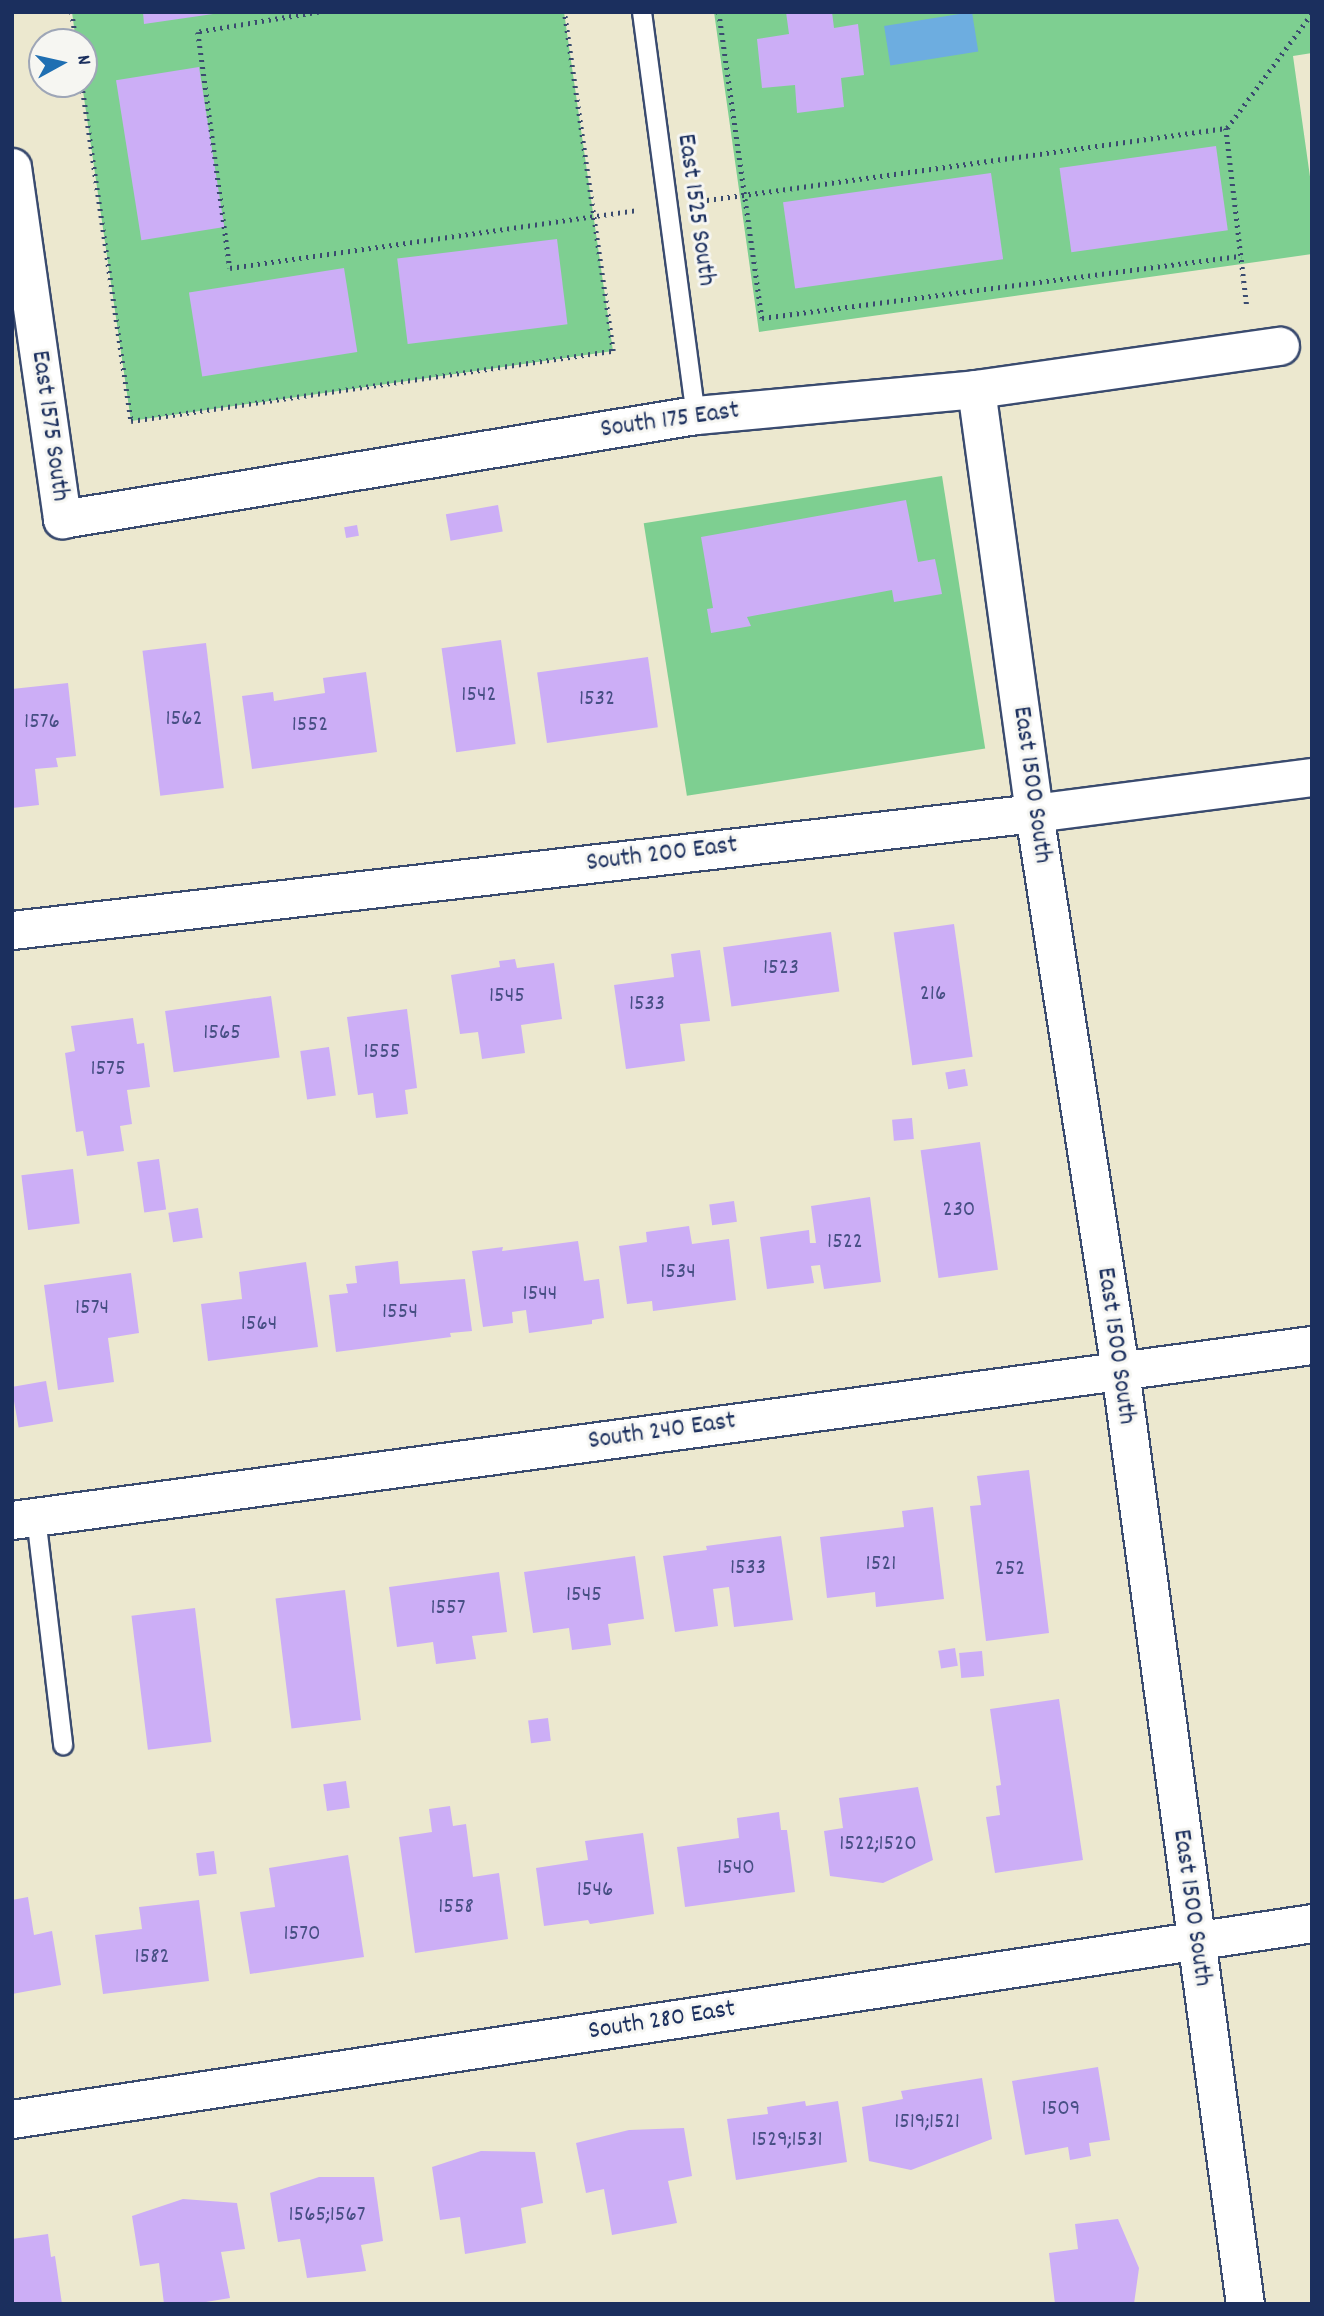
<!DOCTYPE html>
<style>
body{margin:0}
#map{position:relative;width:1324px;height:2316px;overflow:hidden;background:#ece8cf;font-family:Dekko,sans-serif}
div>[style]{position:absolute}
[style*='--x']{left:calc(var(--x)*1px);top:calc(var(--y)*1px);width:calc(var(--w)*1px);rotate:calc(var(--a)*1deg)}
.green>*{inset:0;background:#7ecf91;transform-origin:0 0}
.water>*{inset:0;background:#6dade0;transform-origin:0 0}
.building>*{inset:0;background:#ccaef6;transform-origin:0 0}
.path>*{height:4.5px;margin-top:-2.25px;transform-origin:0;background:repeating-linear-gradient(90deg,#3a4b6f 0 2px,transparent 0 7px)}
.roads{filter:drop-shadow(2px 0 #3a4b6f) drop-shadow(-2px 0 #3a4b6f) drop-shadow(0 2px #3a4b6f) drop-shadow(0 -2px #3a4b6f)}
.lane>*{height:18px;margin:-9px;padding:0 9px;transform-origin:9px;border-radius:9px;background:#fff}
.street>*{height:37px;margin:-18.5px;padding:0 18.5px;transform-origin:18.5px;border-radius:18.5px;background:#fff}
span{translate:-50% -50%;white-space:nowrap;text-align:center;line-height:1.15;-webkit-text-stroke:6px #f6f6f2;paint-order:stroke}
.number-label{font-size:23px;color:#474f84}
.number-label span{-webkit-text-stroke-width:0}
.street-label{font-size:26px;color:#1b2f5e}
.frame{position:absolute;inset:0;border:14px solid #1b2f5e;pointer-events:none}
.north{position:absolute;left:28px;top:28px;width:70px;height:70px;box-sizing:border-box;background:#f6f6f2;border:2px solid #9ea6b7;border-radius:50%;rotate:82deg;font-size:19px;font-weight:700;line-height:28px;text-align:center;color:#1b2f5e}
.north::after{content:'';display:block;margin:auto;width:24px;height:32px;background:#1f6fb2;clip-path:polygon(50% 0,100% 100%,50% 72%,0 100%)}
</style>
<div id="map">
<div class="green">
<div style="clip-path:polygon(72px 12px,564px 12px,613px 351px,131px 421px,82px 84px,84px 42px,76px 42px)"></div>
<div style="clip-path:polygon(714px 12px,1312px 12px,1312px 53px,1293px 56px,1312px 191px,1312px 254px,759px 332px)"></div>
<div style="left:942px;top:476px;width:276px;height:302px;rotate:81deg"></div>
</div>
<div class="water">
<div style="left:972px;top:12px;width:40px;height:89px;rotate:81deg"></div>
</div>
<div class="building">
<div style="clip-path:polygon(143px 12px,213px 12px,213px 14px,144px 24px)"></div>
<div style="clip-path:polygon(786px 12px,832px 12px,834px 28px,858px 24px,864px 75px,841px 78px,844px 107px,797px 113px,795px 85px,762px 88px,757px 39px,789px 34px)"></div>
<div style="left:199px;top:67px;width:162px;height:84px;rotate:81deg"></div>
<div style="left:1216px;top:146px;width:85px;height:158px;rotate:82deg"></div>
<div style="left:991px;top:173px;width:87px;height:210px;rotate:82deg"></div>
<div style="left:557px;top:239px;width:86px;height:161px;rotate:83deg"></div>
<div style="left:344px;top:268px;width:85px;height:157px;rotate:81deg"></div>
<div style="clip-path:polygon(906px 500px,918px 562px,935px 559px,942px 594px,894px 602px,892px 590px,747px 617px,751px 626px,711px 633px,707px 609px,713px 608px,701px 537px)"></div>
<div style="left:498px;top:505px;width:27px;height:53px;rotate:80deg"></div>
<div style="left:357px;top:525px;width:11px;height:13px;rotate:80deg"></div>
<div style="left:501px;top:640px;width:105px;height:60px;rotate:82deg"></div>
<div style="left:206px;top:643px;width:146px;height:64px;rotate:83deg"></div>
<div style="left:648px;top:657px;width:71px;height:112px;rotate:82deg"></div>
<div style="clip-path:polygon(366px 672px,377px 752px,252px 769px,242px 696px,273px 692px,274px 701px,325px 693px,323px 678px)"></div>
<div style="clip-path:polygon(68px 683px,76px 756px,56px 758px,58px 767px,35px 769px,39px 805px,12px 808px,12px 689px)"></div>
<div style="left:954px;top:924px;width:134px;height:61px;rotate:82deg"></div>
<div style="left:831px;top:932px;width:60px;height:109px;rotate:82deg"></div>
<div style="clip-path:polygon(700px 950px,710px 1021px,680px 1024px,685px 1061px,626px 1069px,614px 985px,674px 977px,671px 954px)"></div>
<div style="clip-path:polygon(515px 959px,517px 968px,554px 963px,562px 1019px,521px 1025px,525px 1053px,482px 1059px,478px 1032px,460px 1034px,451px 975px,500px 967px,499px 961px)"></div>
<div style="left:271px;top:996px;width:62px;height:107px;rotate:82deg"></div>
<div style="clip-path:polygon(407px 1009px,417px 1088px,405px 1090px,408px 1114px,376px 1118px,373px 1093px,358px 1095px,347px 1017px)"></div>
<div style="clip-path:polygon(133px 1018px,137px 1044px,144px 1043px,150px 1087px,127px 1090px,132px 1124px,120px 1126px,124px 1151px,87px 1156px,83px 1131px,76px 1132px,65px 1053px,75px 1051px,71px 1026px)"></div>
<div style="left:329px;top:1047px;width:49px;height:29px;rotate:82deg"></div>
<div style="left:965px;top:1069px;width:17px;height:20px;rotate:80deg"></div>
<div style="left:912px;top:1118px;width:21px;height:20px;rotate:85deg"></div>
<div style="left:980px;top:1142px;width:129px;height:60px;rotate:82deg"></div>
<div style="left:159px;top:1159px;width:51px;height:22px;rotate:82deg"></div>
<div style="left:73px;top:1169px;width:55px;height:52px;rotate:83deg"></div>
<div style="clip-path:polygon(870px 1197px,881px 1282px,824px 1289px,820px 1265px,811px 1266px,814px 1283px,767px 1289px,760px 1237px,809px 1230px,810px 1243px,816px 1243px,811px 1206px)"></div>
<div style="left:734px;top:1201px;width:21px;height:25px;rotate:82deg"></div>
<div style="left:198px;top:1208px;width:30px;height:30px;rotate:81deg"></div>
<div style="clip-path:polygon(689px 1226px,692px 1244px,729px 1239px,736px 1300px,653px 1311px,652px 1301px,627px 1304px,619px 1246px,647px 1242px,646px 1232px)"></div>
<div style="clip-path:polygon(578px 1241px,584px 1281px,599px 1279px,604px 1318px,592px 1320px,592px 1324px,529px 1333px,526px 1310px,512px 1312px,513px 1323px,483px 1327px,472px 1251px,503px 1247px,502px 1251px)"></div>
<div style="clip-path:polygon(398px 1261px,400px 1284px,465px 1279px,472px 1331px,450px 1333px,451px 1337px,336px 1352px,329px 1295px,348px 1293px,346px 1284px,357px 1283px,355px 1266px)"></div>
<div style="clip-path:polygon(306px 1262px,318px 1347px,208px 1361px,201px 1304px,242px 1299px,239px 1272px)"></div>
<div style="clip-path:polygon(131px 1273px,139px 1333px,108px 1338px,114px 1382px,58px 1390px,44px 1285px)"></div>
<div style="left:46px;top:1381px;width:41px;height:35px;rotate:80deg"></div>
<div style="clip-path:polygon(1029px 1470px,1049px 1633px,986px 1641px,970px 1506px,981px 1505px,977px 1476px)"></div>
<div style="clip-path:polygon(933px 1507px,944px 1599px,876px 1607px,875px 1592px,827px 1598px,820px 1537px,904px 1527px,902px 1511px)"></div>
<div style="clip-path:polygon(781px 1536px,793px 1620px,734px 1627px,729px 1587px,713px 1589px,718px 1626px,675px 1632px,663px 1556px,707px 1550px,706px 1546px)"></div>
<div style="clip-path:polygon(635px 1556px,644px 1619px,608px 1624px,611px 1645px,572px 1650px,569px 1628px,533px 1633px,524px 1572px)"></div>
<div style="clip-path:polygon(499px 1572px,507px 1632px,472px 1636px,476px 1659px,436px 1664px,433px 1642px,397px 1647px,389px 1587px)"></div>
<div style="left:345px;top:1590px;width:131px;height:70px;rotate:83deg"></div>
<div style="left:195px;top:1608px;width:135px;height:64px;rotate:83deg"></div>
<div style="left:955px;top:1648px;width:18px;height:17px;rotate:81deg"></div>
<div style="left:982px;top:1651px;width:25px;height:23px;rotate:85deg"></div>
<div style="clip-path:polygon(1059px 1699px,1083px 1860px,995px 1873px,986px 1817px,1000px 1815px,996px 1786px,1001px 1785px,990px 1709px)"></div>
<div style="left:548px;top:1718px;width:23px;height:20px;rotate:83deg"></div>
<div style="left:346px;top:1781px;width:27px;height:23px;rotate:82deg"></div>
<div style="clip-path:polygon(918px 1787px,933px 1860px,883px 1883px,830px 1876px,824px 1831px,843px 1828px,839px 1798px)"></div>
<div style="clip-path:polygon(450px 1806px,453px 1826px,466px 1824px,473px 1877px,499px 1873px,508px 1939px,415px 1953px,399px 1837px,432px 1832px,429px 1809px)"></div>
<div style="clip-path:polygon(779px 1812px,781px 1830px,787px 1830px,795px 1892px,685px 1907px,677px 1847px,739px 1838px,737px 1818px)"></div>
<div style="clip-path:polygon(643px 1833px,654px 1914px,590px 1924px,588px 1920px,544px 1926px,536px 1868px,588px 1860px,585px 1841px)"></div>
<div style="left:214px;top:1851px;width:23px;height:18px;rotate:83deg"></div>
<div style="clip-path:polygon(348px 1855px,364px 1957px,250px 1974px,240px 1912px,275px 1907px,269px 1868px)"></div>
<div style="clip-path:polygon(28px 1897px,34px 1935px,52px 1931px,61px 1985px,12px 1994px,12px 1900px)"></div>
<div style="clip-path:polygon(199px 1900px,209px 1981px,103px 1994px,95px 1935px,142px 1929px,139px 1907px)"></div>
<div style="clip-path:polygon(1098px 2067px,1110px 2140px,1089px 2143px,1091px 2156px,1070px 2160px,1068px 2147px,1025px 2155px,1012px 2081px)"></div>
<div style="clip-path:polygon(982px 2078px,992px 2139px,911px 2170px,869px 2161px,862px 2107px,903px 2099px,901px 2091px)"></div>
<div style="clip-path:polygon(805px 2101px,806px 2106px,838px 2101px,847px 2162px,736px 2180px,727px 2119px,768px 2114px,767px 2107px)"></div>
<div style="clip-path:polygon(684px 2128px,692px 2176px,668px 2181px,677px 2223px,612px 2235px,604px 2189px,586px 2193px,576px 2143px,629px 2130px)"></div>
<div style="clip-path:polygon(481px 2151px,535px 2152px,543px 2203px,521px 2208px,526px 2243px,465px 2254px,460px 2217px,440px 2220px,432px 2167px)"></div>
<div style="clip-path:polygon(319px 2177px,374px 2177px,383px 2241px,361px 2245px,366px 2271px,307px 2278px,300px 2239px,278px 2242px,270px 2193px)"></div>
<div style="clip-path:polygon(183px 2199px,237px 2203px,245px 2249px,221px 2252px,230px 2298px,194px 2304px,164px 2304px,159px 2263px,140px 2266px,132px 2216px)"></div>
<div style="clip-path:polygon(1118px 2219px,1139px 2268px,1134px 2304px,1055px 2304px,1049px 2253px,1078px 2249px,1075px 2224px)"></div>
<div style="clip-path:polygon(48px 2234px,51px 2257px,55px 2256px,62px 2304px,12px 2304px,12px 2239px)"></div>
</div>
<div class="path">
<div style="--x:72;--y:12;--w:30;--a:82"></div>
<div style="--x:319;--y:12;--w:123;--a:170.6"></div>
<div style="--x:198;--y:32;--w:238;--a:82.3"></div>
<div style="--x:230;--y:268;--w:409;--a:-8.1"></div>
<div style="--x:719;--y:12;--w:309;--a:82"></div>
<div style="--x:762;--y:318;--w:483;--a:-7.4"></div>
<div style="--x:82;--y:84;--w:341;--a:81.7"></div>
<div style="--x:131;--y:421;--w:487;--a:-8.3"></div>
<div style="--x:613;--y:351;--w:343;--a:-98.2"></div>
<div style="--x:1227;--y:128;--w:143;--a:-53.5"></div>
<div style="--x:700;--y:201;--w:531;--a:-7.9"></div>
<div style="--x:1226;--y:128;--w:180;--a:83.3"></div>
</div>
<div class="roads">
<div class="lane">
<div style="--x:642;--y:12;--w:407;--a:82.4"></div>
<div style="--x:36;--y:1517;--w:230;--a:83.2"></div>
</div>
<div class="street">
<div style="--x:12;--y:167;--w:356;--a:81.9"></div>
<div style="--x:62;--y:519;--w:642;--a:-9.32"></div>
<div style="--x:696;--y:415;--w:281;--a:-5.3"></div>
<div style="--x:976;--y:389;--w:307;--a:-8.1"></div>
<div style="--x:976;--y:389;--w:428;--a:82.2"></div>
<div style="--x:1034;--y:813;--w:564;--a:81.22"></div>
<div style="--x:1120;--y:1370;--w:942;--a:82.38"></div>
<div style="--x:12;--y:930;--w:1029;--a:-6.53"></div>
<div style="--x:1034;--y:813;--w:280;--a:-7.4"></div>
<div style="--x:12;--y:1520;--w:1312;--a:-7.67"></div>
<div style="--x:12;--y:2119;--w:1315;--a:-8.57"></div>
</div>
</div>
<div class="number-label">
<span style="left:479px;top:696px">1542</span>
<span style="left:597px;top:700px">1532</span>
<span style="left:184px;top:720px">1562</span>
<span style="left:42px;top:723px">1576</span>
<span style="left:310px;top:726px">1552</span>
<span style="left:781px;top:969px">1523</span>
<span style="left:933px;top:995px">216</span>
<span style="left:507px;top:997px">1545</span>
<span style="left:647px;top:1005px">1533</span>
<span style="left:222px;top:1034px">1565</span>
<span style="left:382px;top:1053px">1555</span>
<span style="left:108px;top:1070px">1575</span>
<span style="left:959px;top:1211px">230</span>
<span style="left:845px;top:1243px">1522</span>
<span style="left:678px;top:1273px">1534</span>
<span style="left:540px;top:1295px">1544</span>
<span style="left:92px;top:1309px">1574</span>
<span style="left:400px;top:1313px">1554</span>
<span style="left:259px;top:1325px">1564</span>
<span style="left:881px;top:1565px">1521</span>
<span style="left:748px;top:1569px">1533</span>
<span style="left:1010px;top:1570px">252</span>
<span style="left:584px;top:1596px">1545</span>
<span style="left:448px;top:1609px">1557</span>
<span style="left:878px;top:1845px">1522;1520</span>
<span style="left:736px;top:1869px">1540</span>
<span style="left:595px;top:1891px">1546</span>
<span style="left:456px;top:1908px">1558</span>
<span style="left:302px;top:1935px">1570</span>
<span style="left:152px;top:1958px">1582</span>
<span style="left:1061px;top:2110px">1509</span>
<span style="left:927px;top:2123px">1519;1521</span>
<span style="left:787px;top:2141px">1529;1531</span>
<span style="left:327px;top:2216px">1565;1567</span>
</div>
<div class="street-label">
<span style="left:695px;top:210px;rotate:82deg">East 1525 South</span>
<span style="left:670px;top:421px;rotate:-8deg">South 175 East</span>
<span style="left:49px;top:426px;rotate:82deg">East 1575 South</span>
<span style="left:1031px;top:785px;rotate:82deg">East 1500 South</span>
<span style="left:662px;top:855px;rotate:-7deg">South 200 East</span>
<span style="left:1115px;top:1346px;rotate:82deg">East 1500 South</span>
<span style="left:662px;top:1432px;rotate:-8deg">South 240 East</span>
<span style="left:1191px;top:1908px;rotate:82deg">East 1500 South</span>
<span style="left:662px;top:2021px;rotate:-9deg">South 280 East</span>
</div>
<div class="frame"></div>
<div class="north">N</div>
</div>
